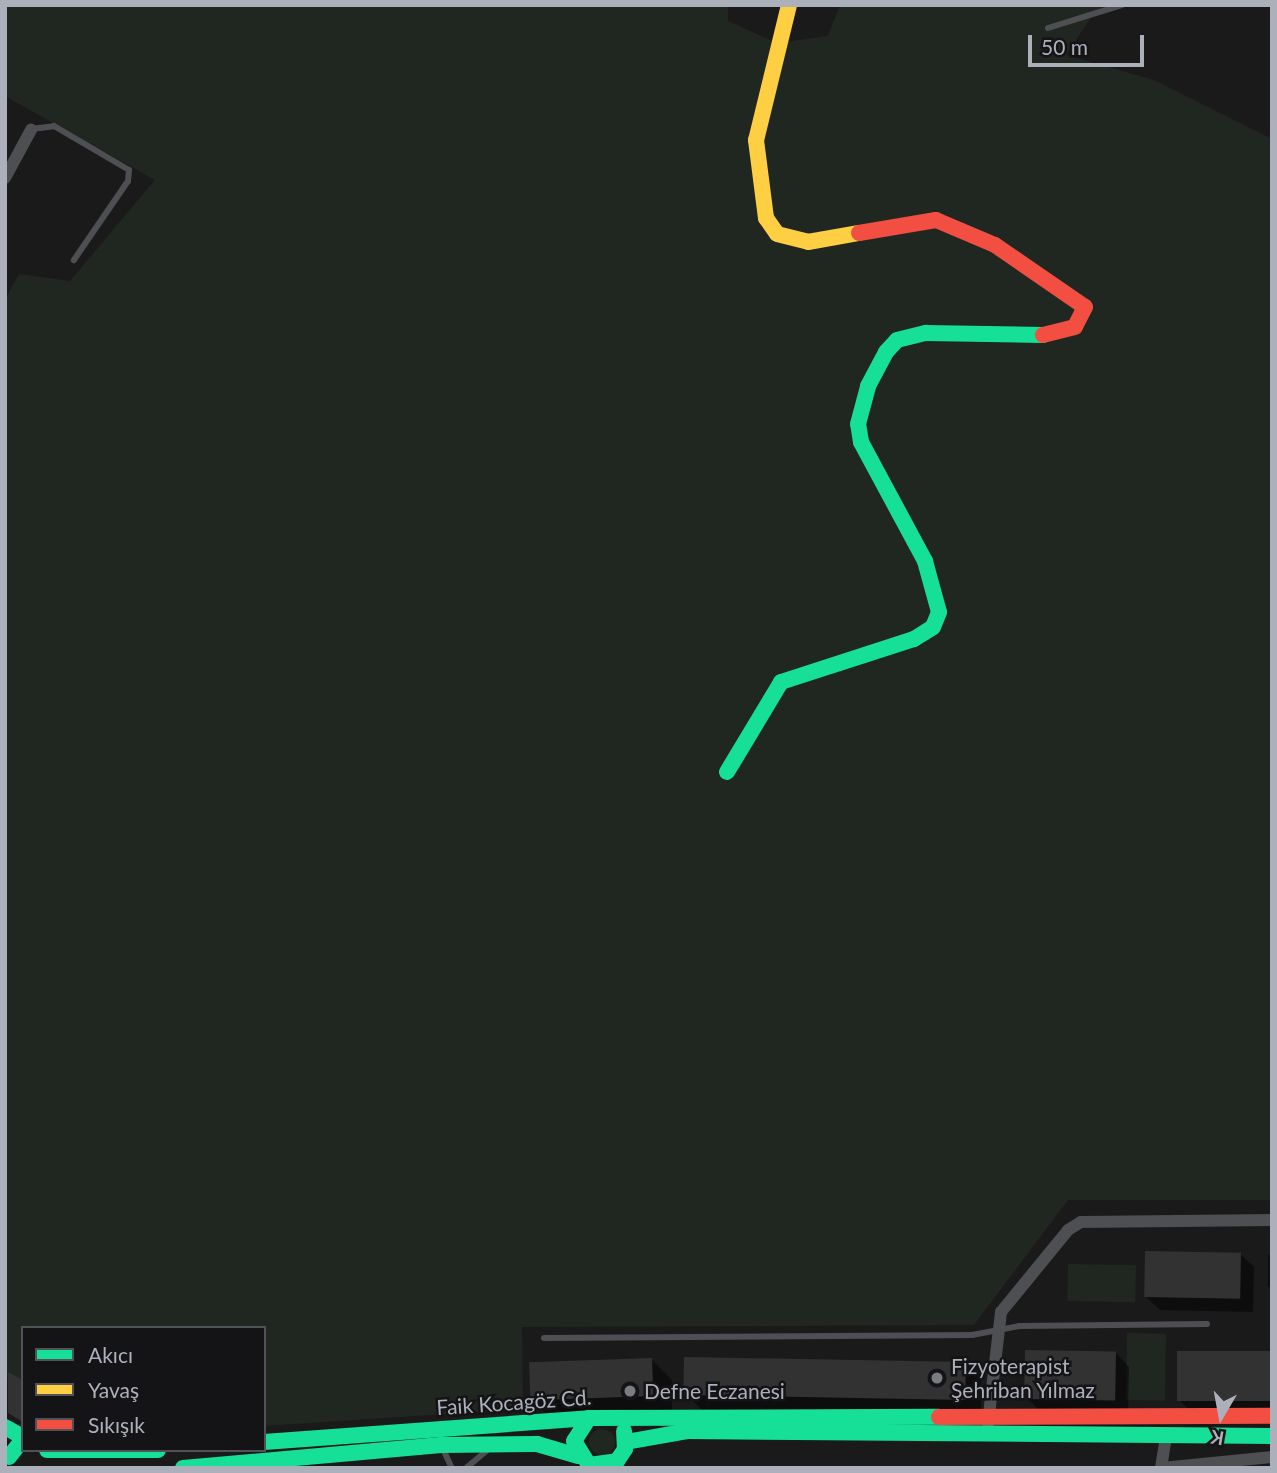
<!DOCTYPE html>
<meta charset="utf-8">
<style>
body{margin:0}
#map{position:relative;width:1277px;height:1473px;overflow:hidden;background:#1a1a1a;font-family:Lato,sans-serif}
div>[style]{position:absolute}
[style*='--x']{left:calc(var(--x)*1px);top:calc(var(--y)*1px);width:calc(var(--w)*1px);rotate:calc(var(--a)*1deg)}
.green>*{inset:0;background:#202721;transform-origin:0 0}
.round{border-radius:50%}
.shadow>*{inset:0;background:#0007;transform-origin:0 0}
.building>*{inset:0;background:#323232;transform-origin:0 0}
.lane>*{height:6px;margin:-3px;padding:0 3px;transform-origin:3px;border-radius:3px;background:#4e4f53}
.street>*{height:12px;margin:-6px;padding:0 6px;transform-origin:6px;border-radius:6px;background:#4e4f53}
.fast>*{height:16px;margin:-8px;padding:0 8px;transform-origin:8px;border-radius:8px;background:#16e098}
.slow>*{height:16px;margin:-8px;padding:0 8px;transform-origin:8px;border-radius:8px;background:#ffcf43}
.jam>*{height:16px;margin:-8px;padding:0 8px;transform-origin:8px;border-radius:8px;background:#f24e42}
.dots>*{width:19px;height:19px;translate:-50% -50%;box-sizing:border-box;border:4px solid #141416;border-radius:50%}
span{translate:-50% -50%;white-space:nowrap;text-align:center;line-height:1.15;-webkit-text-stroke:5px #141416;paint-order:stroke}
.poi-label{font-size:21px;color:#acb0bb}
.left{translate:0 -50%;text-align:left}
.street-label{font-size:21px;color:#acb0bb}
.frame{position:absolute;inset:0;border:7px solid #acb0bb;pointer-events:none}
.legend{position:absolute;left:21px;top:1326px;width:245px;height:126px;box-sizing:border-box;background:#141416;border:2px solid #515258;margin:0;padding:9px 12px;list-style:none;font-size:21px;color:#acb0bb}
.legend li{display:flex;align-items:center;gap:14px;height:35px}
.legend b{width:35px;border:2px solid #515258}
.north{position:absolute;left:1186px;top:1382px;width:70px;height:70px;-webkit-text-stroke:5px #141416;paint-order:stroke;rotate:190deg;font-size:19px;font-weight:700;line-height:28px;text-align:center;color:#acb0bb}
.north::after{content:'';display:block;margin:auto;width:24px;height:32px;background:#acb0bb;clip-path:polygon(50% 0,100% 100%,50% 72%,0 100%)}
.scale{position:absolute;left:1028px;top:35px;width:116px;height:32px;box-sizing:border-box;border:4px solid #acb0bb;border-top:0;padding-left:9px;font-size:21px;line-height:24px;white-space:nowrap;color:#acb0bb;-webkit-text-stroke:5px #141416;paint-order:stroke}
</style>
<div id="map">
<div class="green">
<div style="clip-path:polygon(5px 5px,728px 5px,728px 21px,777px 43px,828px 36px,840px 5px,1112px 5px,1096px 10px,1066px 55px,1154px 80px,1272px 139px,1272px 1200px,1068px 1200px,974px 1325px,522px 1327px,523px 1409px,264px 1426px,264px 1328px,23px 1328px,23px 1380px,8px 1373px,5px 1411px,5px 300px,19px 274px,70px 281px,155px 180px,5px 96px)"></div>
<div style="left:1068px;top:1264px;width:68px;height:37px;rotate:1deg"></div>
<div style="left:1127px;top:1333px;width:39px;height:67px;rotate:1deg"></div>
<div class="round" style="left:589px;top:1429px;width:26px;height:26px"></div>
</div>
<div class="shadow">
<div style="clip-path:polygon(1240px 1254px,1254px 1267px,1253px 1312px,1160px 1310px,1146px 1297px)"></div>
<div style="left:1268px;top:1255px;width:4px;height:32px"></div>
<div style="clip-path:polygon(1116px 1353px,1129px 1367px,1128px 1413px,1041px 1412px,1027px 1398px)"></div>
<div style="clip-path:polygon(1270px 1353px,1272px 1414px,1192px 1413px,1179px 1400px)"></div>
<div style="clip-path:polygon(652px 1360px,672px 1380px,672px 1415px,551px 1419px,531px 1398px)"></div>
<div style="clip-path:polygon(965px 1361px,981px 1377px,981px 1412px,702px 1410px,686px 1394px)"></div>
</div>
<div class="building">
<div style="left:1145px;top:1251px;width:96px;height:46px;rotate:1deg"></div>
<div style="left:1025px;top:1350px;width:91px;height:49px;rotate:1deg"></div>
<div style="left:1177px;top:1351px;width:94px;height:50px"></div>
<div style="left:684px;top:1357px;width:282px;height:38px;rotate:1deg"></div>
<div style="left:652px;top:1358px;width:38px;height:123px;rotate:88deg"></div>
<div style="clip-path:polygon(8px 1372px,23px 1380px,23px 1422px,8px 1413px)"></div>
</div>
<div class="lane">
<div style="--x:1048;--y:28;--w:77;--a:-17.3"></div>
<div style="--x:31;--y:129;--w:23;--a:-7"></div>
<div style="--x:54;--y:126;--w:87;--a:30.4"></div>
<div style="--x:129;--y:170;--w:11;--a:95"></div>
<div style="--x:128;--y:181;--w:96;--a:124.4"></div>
<div style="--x:544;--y:1338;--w:428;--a:-0.4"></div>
<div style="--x:972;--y:1335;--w:48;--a:-10.8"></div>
<div style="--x:1019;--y:1326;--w:188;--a:-0.6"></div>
<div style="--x:442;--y:1447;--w:23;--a:65"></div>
<div style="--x:466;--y:1468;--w:30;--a:-40"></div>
</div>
<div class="street">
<div style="--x:5;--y:178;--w:55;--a:-61.6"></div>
<div style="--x:988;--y:1423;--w:112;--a:-83.3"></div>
<div style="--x:1001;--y:1312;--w:106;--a:-50.7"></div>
<div style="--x:1068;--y:1230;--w:15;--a:-32"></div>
<div style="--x:1081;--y:1222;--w:191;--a:-0.6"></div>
<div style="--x:1161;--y:1468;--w:33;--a:-81"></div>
<div style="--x:1162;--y:1468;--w:111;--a:-5.7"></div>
</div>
<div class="fast">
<div style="--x:727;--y:772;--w:105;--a:-59"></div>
<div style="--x:781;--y:682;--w:140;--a:-17.9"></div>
<div style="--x:914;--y:639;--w:22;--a:-32"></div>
<div style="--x:933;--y:627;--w:16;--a:-68"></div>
<div style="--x:939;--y:612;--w:53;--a:-105.4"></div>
<div style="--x:925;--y:561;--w:135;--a:-118.3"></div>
<div style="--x:861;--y:442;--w:18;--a:-99"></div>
<div style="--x:858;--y:424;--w:39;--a:-75"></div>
<div style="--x:868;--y:386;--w:38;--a:-62"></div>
<div style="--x:886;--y:352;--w:16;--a:-47"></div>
<div style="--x:897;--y:340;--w:30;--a:-14"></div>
<div style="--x:926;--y:333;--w:117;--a:1"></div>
<div style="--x:589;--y:1418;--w:27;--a:123"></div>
<div style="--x:574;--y:1441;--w:28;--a:58"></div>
<div style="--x:589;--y:1465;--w:28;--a:-8"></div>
<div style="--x:617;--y:1461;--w:14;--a:-56"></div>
<div style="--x:625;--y:1449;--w:18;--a:-93"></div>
<div style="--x:5;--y:1427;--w:21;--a:29"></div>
<div style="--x:264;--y:1442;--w:326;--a:-4.2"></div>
<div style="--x:589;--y:1418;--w:350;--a:-0.2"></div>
<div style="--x:626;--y:1442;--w:62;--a:-10.2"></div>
<div style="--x:687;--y:1431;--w:585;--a:0.49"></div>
<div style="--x:47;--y:1450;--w:111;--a:0"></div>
<div style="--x:9;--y:1457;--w:23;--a:-52"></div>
<div style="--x:183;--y:1468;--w:259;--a:-5.1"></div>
<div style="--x:441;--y:1445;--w:96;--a:-0.6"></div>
<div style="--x:537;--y:1444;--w:43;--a:16.3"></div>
</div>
<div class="slow">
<div style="--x:789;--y:5;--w:139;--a:103.7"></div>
<div style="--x:756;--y:140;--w:79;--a:82.7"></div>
<div style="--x:766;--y:218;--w:19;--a:55"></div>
<div style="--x:777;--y:234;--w:32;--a:14"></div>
<div style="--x:808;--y:242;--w:52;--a:-10"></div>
</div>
<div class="jam">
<div style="--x:859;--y:233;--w:78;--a:-9.6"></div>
<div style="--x:936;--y:220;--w:64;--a:23"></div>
<div style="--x:995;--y:245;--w:109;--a:34.6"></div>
<div style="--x:1085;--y:307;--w:22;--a:117"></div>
<div style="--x:1075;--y:327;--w:33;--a:166"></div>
<div style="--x:939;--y:1417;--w:333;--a:-0.2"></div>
</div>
<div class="dots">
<div style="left:937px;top:1378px;background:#797c83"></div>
<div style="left:630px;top:1391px;background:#797c83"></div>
</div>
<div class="poi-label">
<span class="left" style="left:951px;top:1378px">Fizyoterapist<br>Şehriban Yılmaz</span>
<span class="left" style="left:644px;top:1391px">Defne Eczanesi</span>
</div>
<div class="street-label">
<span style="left:514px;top:1402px;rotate:-4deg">Faik Kocagöz Cd.</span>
</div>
<div class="frame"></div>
<ul class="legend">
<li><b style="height:9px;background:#16e098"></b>Akıcı</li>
<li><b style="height:9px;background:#ffcf43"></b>Yavaş</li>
<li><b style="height:9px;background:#f24e42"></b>Sıkışık</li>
</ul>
<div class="north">K</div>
<div class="scale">50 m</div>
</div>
